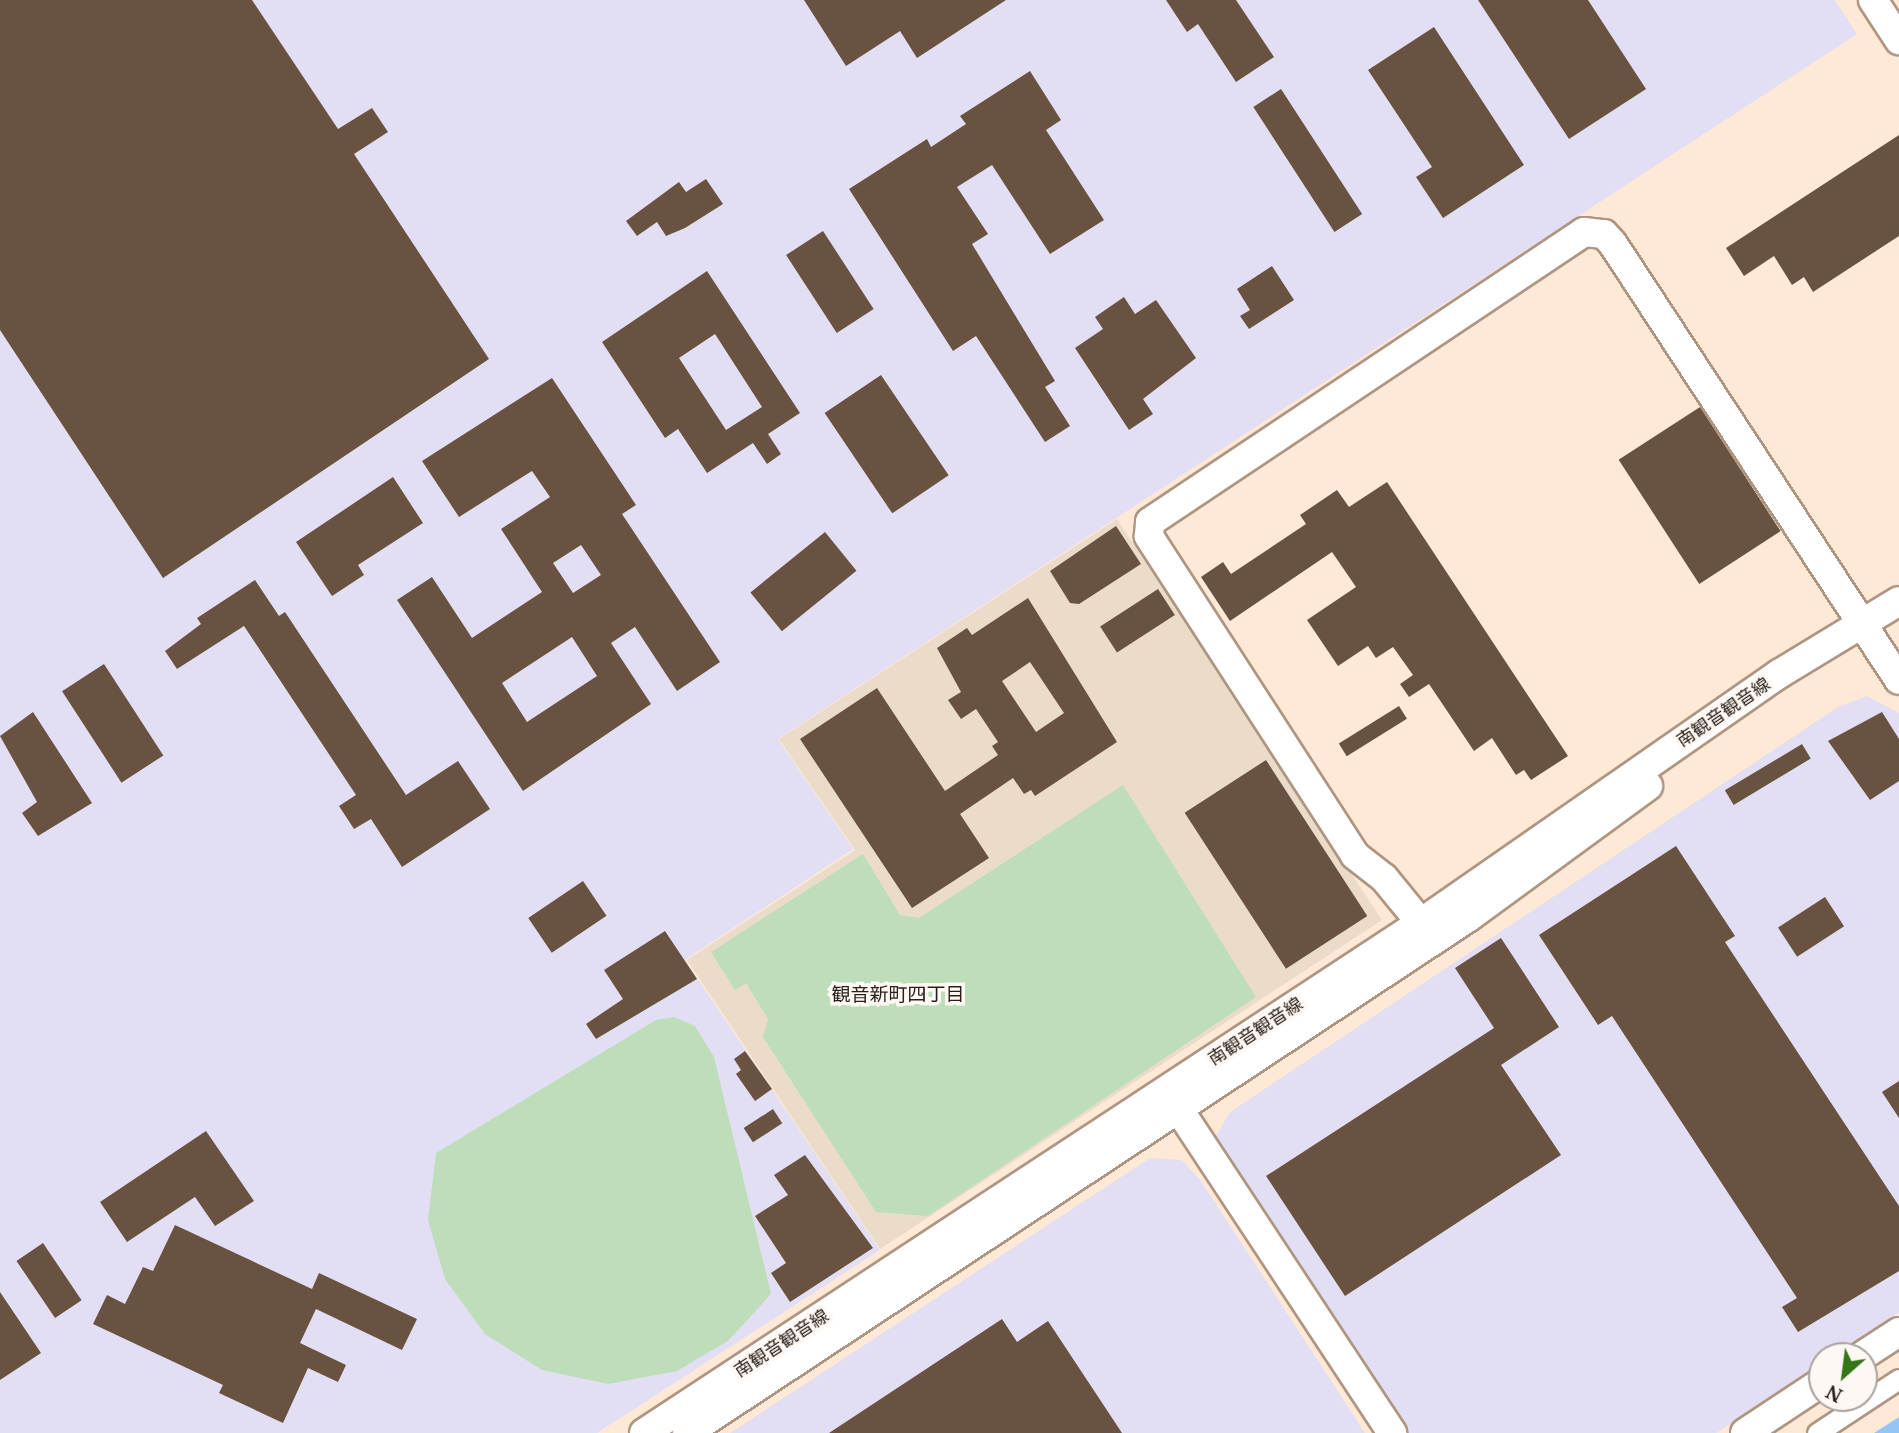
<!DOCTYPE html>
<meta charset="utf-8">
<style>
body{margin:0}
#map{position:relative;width:1899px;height:1433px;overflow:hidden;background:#fee8d6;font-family:"Noto Serif","Noto Sans JP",serif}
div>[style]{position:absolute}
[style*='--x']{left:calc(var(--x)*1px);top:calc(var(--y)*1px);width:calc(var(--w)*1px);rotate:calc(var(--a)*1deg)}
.industrial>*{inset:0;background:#e2dff5}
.education>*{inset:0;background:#ebdcc9}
.green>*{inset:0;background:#bddeb8}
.water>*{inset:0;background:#93c6f6}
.building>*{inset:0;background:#69523f;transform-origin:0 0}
.roads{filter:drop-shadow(2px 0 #af9682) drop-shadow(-2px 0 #af9682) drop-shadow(0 2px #af9682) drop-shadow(0 -2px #af9682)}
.street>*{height:19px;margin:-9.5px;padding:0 9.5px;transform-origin:9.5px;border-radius:9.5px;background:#fff}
.secondary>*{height:28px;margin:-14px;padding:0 14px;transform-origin:14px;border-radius:14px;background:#fff}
span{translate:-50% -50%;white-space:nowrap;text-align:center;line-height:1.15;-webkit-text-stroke:7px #fef8f4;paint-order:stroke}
.street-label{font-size:18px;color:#291f17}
.neighbourhood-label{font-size:19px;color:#291f17}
.north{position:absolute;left:1808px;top:1342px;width:70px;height:70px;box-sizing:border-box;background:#fef8f4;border:2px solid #a9a19c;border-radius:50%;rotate:208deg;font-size:19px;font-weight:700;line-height:28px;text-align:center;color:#291f17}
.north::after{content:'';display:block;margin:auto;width:24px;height:32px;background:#357716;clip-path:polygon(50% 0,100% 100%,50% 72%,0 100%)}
</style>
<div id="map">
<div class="industrial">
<div style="clip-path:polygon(0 0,1835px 0,1857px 34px,778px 739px,853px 849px,685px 960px,880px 1250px,597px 1433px,0 1433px)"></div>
<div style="clip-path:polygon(1867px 696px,1899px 713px,1899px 1312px,1833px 1356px,1822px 1356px,1822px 1363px,1716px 1433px,1404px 1433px,1214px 1139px,1230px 1112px,1838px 707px)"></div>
<div style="clip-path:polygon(1150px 1158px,1182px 1160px,1201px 1181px,1365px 1433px,730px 1433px)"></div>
</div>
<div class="education">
<div style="clip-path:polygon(1117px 519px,1382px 920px,880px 1249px,687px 960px,855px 850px,779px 739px)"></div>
</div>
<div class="green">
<div style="clip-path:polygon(1123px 785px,1256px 997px,928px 1216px,876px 1212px,763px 1037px,768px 1019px,746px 983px,735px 990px,711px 952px,863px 854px,900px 915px,919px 918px)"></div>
<div style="clip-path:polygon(674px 1017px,695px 1026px,714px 1057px,771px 1294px,728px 1341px,677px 1371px,608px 1384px,542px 1370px,485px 1334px,445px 1279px,428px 1220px,436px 1153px,656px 1020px)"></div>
</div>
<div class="water">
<div style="clip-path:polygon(1899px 1417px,1899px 1433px,1874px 1433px)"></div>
</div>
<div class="building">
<div style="clip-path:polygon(0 0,252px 0,338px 129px,372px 108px,388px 132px,354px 154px,489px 359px,163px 578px,0 330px)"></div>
<div style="clip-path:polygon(804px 0,1006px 0,917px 58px,900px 31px,846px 66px)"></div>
<div style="clip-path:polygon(1166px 0,1236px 0,1274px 57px,1236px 82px,1198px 24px,1187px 32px)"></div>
<div style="clip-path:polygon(1478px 0,1588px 0,1646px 89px,1569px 139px)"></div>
<div style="clip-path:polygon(1434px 27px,1524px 165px,1443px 218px,1416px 177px,1432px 167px,1368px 70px)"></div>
<div style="clip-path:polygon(1030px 71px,1061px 120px,1046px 130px,1104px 220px,1050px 254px,992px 165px,957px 187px,988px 234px,972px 244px,1055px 381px,1045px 387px,1070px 426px,1045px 442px,976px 336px,953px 351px,849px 189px,927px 139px,931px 147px,966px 124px,960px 116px)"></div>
<div style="left:1281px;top:89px;width:149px;height:33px;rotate:57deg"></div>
<div style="clip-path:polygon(1899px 135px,1899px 236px,1813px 292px,1804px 277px,1792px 285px,1774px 256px,1744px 276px,1726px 248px)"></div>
<div style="clip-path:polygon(706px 179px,723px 204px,685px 228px,666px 236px,657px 222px,637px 236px,626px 221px,679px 182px,686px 192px)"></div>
<div style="left:823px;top:231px;width:93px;height:44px;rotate:57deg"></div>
<div style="clip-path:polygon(1272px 266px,1294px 300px,1249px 329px,1240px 316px,1250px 310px,1237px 289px)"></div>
<div style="clip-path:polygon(evenodd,707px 271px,800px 413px,768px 434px,781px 454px,767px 464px,753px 443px,707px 473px,678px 429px,665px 438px,602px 342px,707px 271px,715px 334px,762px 407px,726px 430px,679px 358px,715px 334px)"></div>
<div style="clip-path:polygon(1124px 297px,1135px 314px,1156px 300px,1196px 358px,1143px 399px,1153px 414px,1129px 430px,1075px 348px,1103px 329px,1095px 317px)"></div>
<div style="left:881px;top:375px;width:121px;height:68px;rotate:56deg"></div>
<div style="clip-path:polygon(evenodd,552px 378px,636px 505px,622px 514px,720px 662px,677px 691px,635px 627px,611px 643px,651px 704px,523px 791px,397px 600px,432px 577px,472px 638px,542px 592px,501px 529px,550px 497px,532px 471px,459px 517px,422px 461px,552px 378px,581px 545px,601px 575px,573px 593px,553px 563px,581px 545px,552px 378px,572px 637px,597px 676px,527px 722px,502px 683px,572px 637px)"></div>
<div style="left:1700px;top:407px;width:148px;height:97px;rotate:57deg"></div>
<div style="clip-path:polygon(393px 477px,423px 523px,358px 565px,364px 575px,332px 596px,296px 542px)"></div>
<div style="clip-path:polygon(1387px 482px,1568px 756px,1531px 780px,1524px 770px,1516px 775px,1492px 738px,1474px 751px,1429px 684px,1409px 697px,1400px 684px,1413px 675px,1393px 647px,1376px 658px,1368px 646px,1338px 666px,1307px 620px,1356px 587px,1332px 552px,1230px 621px,1201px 577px,1223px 562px,1231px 574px,1306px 524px,1300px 515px,1337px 490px,1349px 507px)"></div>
<div style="clip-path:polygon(1116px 526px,1141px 564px,1079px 604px,1070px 603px,1050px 571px)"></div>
<div style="left:825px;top:532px;width:50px;height:96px;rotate:51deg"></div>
<div style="clip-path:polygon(255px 580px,279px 616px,285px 612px,406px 795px,458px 761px,490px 809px,402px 867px,371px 819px,354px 829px,339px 806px,356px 795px,244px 626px,177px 669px,165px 651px,201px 624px,197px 618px)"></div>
<div style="left:1158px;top:589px;width:31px;height:69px;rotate:57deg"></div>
<div style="clip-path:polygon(evenodd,1028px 598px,1117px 742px,1035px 796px,1031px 790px,1024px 794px,1013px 778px,960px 814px,989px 858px,912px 908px,800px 739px,877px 688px,945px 791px,998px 755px,992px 746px,998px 742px,976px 709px,961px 719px,948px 700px,961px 692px,937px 648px,967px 628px,972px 635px,1028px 598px,1030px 662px,1064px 713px,1036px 732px,1002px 681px,1030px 662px)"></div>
<div style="left:104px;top:664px;width:109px;height:50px;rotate:57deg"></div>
<div style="left:1399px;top:706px;width:15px;height:71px;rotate:58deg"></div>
<div style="clip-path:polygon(33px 712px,92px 803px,38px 836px,22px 813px,37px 802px,0 736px)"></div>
<div style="clip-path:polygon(1882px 712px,1899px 739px,1899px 781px,1870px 800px,1828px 741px)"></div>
<div style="left:1802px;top:744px;width:17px;height:90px;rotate:59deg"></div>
<div style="left:1266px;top:760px;width:186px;height:97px;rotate:57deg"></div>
<div style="clip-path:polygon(1676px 846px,1735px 936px,1725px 942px,1899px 1206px,1899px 1271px,1798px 1332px,1782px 1307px,1797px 1298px,1612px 1016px,1598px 1025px,1539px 935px)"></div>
<div style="left:583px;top:881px;width:42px;height:66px;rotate:56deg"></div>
<div style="left:1825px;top:897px;width:35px;height:56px;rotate:57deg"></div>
<div style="clip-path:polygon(665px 931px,697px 979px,596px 1039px,586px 1024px,623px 999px,604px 970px)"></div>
<div style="clip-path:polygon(1501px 938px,1559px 1027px,1501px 1065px,1561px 1155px,1345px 1296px,1266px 1176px,1494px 1028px,1455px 968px)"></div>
<div style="clip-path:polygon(745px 1051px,772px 1089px,755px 1101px,736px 1074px,741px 1070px,734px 1059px)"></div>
<div style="clip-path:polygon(1899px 1081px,1899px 1118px,1882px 1092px)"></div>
<div style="left:773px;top:1109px;width:17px;height:35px;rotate:57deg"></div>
<div style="clip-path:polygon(206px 1131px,254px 1201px,215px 1226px,195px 1197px,127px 1242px,100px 1202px)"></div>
<div style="clip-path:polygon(805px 1155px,873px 1248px,790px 1302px,771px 1273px,786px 1263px,755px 1216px,788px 1195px,774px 1175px)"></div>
<div style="clip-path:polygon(175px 1225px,312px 1289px,319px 1273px,417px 1319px,402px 1350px,316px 1309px,300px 1343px,346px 1365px,338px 1382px,308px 1368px,283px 1423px,219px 1393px,223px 1385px,93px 1324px,107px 1295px,125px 1304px,143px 1267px,153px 1271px)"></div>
<div style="left:43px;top:1243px;width:69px;height:32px;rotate:56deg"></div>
<div style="clip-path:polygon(0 1292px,41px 1353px,0 1380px)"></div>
<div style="clip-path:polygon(1002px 1319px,1017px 1342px,1048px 1321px,1122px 1433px,829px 1433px)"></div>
</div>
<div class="roads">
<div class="street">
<div style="--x:1817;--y:1433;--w:98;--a:-33.4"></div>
</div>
<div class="secondary">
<div style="--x:1873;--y:0;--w:48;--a:57"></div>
<div style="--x:1434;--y:939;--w:79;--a:-129.3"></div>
<div style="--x:1384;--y:878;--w:37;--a:-142"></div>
<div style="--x:1355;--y:855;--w:380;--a:-122.9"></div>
<div style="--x:1149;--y:536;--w:14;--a:-86"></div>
<div style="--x:1150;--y:522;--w:522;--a:-33.75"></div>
<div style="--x:1584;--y:232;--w:20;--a:6"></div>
<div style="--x:1604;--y:234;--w:13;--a:48"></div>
<div style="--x:1613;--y:244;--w:521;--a:56.74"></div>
<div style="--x:1170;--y:1096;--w:404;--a:56.6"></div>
<div style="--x:1862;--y:1356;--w:44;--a:-33"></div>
<div style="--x:644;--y:1433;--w:931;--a:-33.3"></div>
<div style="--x:1422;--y:922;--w:435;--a:-34.8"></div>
<div style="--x:1779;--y:674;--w:140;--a:-31.3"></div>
<div style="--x:687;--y:1433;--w:937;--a:-33.42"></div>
<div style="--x:1469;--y:917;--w:222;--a:-36.2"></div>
<div style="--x:1745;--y:1433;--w:92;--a:-33.5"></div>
</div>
</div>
<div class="street-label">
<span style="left:1723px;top:712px;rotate:-34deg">南観音観音線</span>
<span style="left:1255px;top:1031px;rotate:-33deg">南観音観音線</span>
<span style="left:781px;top:1343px;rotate:-33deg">南観音観音線</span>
</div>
<div class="neighbourhood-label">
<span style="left:898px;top:995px">観音新町四丁目</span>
</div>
<div class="north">N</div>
</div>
